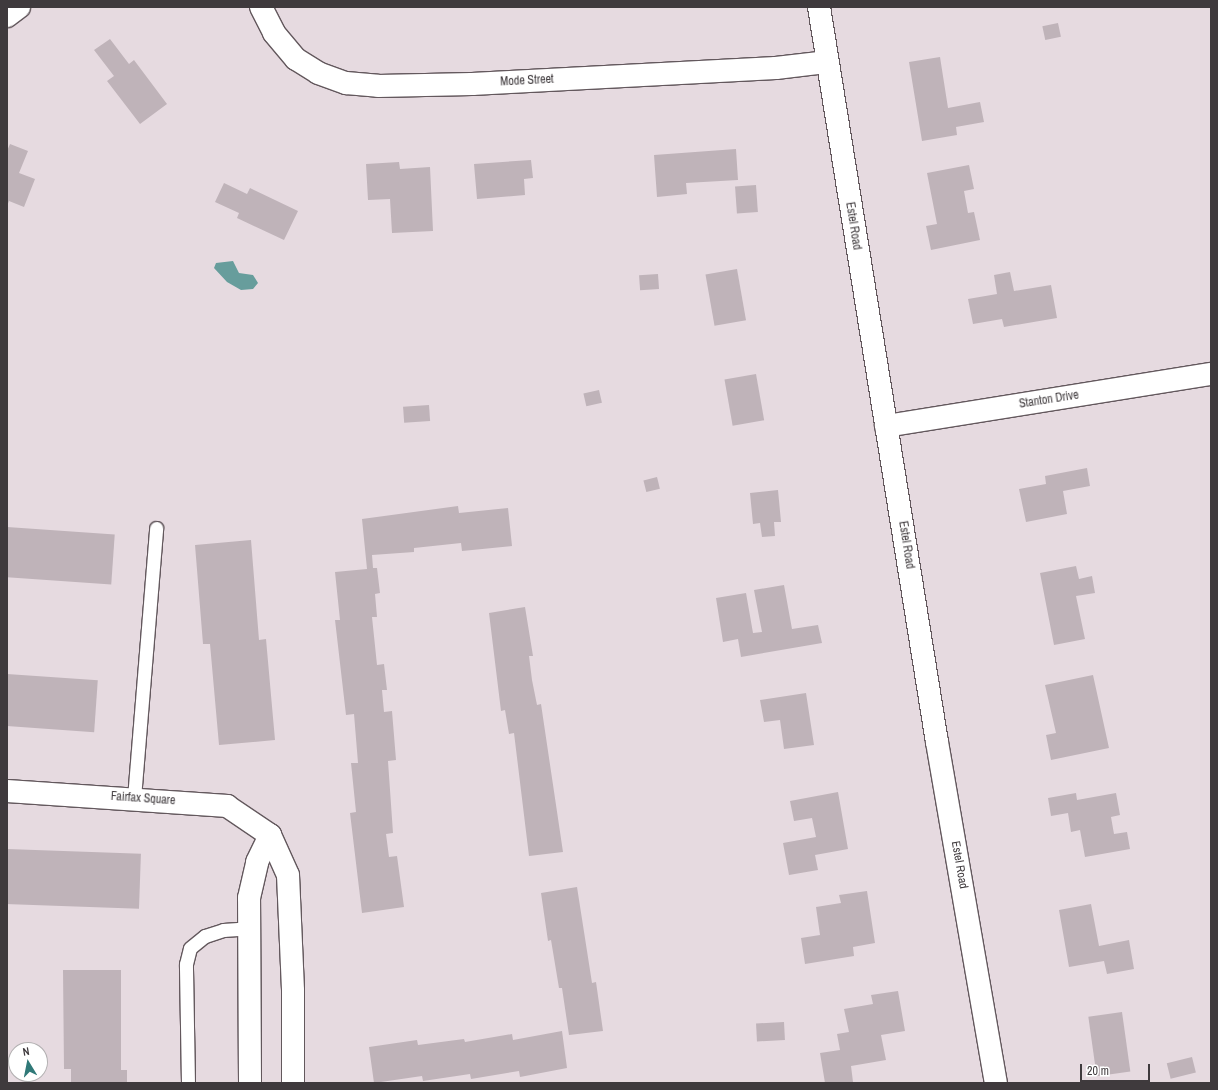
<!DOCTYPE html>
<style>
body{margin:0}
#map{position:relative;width:1218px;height:1090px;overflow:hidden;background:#e6dae0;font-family:"Archivo Narrow",sans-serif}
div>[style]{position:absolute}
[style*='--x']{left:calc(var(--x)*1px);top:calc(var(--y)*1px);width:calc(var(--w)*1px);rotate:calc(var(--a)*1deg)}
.water>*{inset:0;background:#679d9c}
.building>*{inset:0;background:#bfb3b9;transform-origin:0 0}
.roads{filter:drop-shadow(1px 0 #63585d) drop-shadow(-1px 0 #63585d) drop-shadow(0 1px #63585d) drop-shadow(0 -1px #63585d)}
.service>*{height:13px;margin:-6.5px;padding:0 6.5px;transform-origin:6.5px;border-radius:6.5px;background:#fff}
.minor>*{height:22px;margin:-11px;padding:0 11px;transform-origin:11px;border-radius:11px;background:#fff}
span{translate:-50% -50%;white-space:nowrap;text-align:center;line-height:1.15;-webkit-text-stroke:3.5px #fff;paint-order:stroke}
.street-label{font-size:12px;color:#3f3a3d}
.frame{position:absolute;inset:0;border:8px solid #3f3a3d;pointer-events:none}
.north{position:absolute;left:8px;top:1042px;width:40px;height:40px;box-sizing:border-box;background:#fff;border:1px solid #b2b0b1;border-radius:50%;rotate:350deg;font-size:11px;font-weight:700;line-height:16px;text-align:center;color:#3f3a3d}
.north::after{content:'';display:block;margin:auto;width:14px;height:18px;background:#307978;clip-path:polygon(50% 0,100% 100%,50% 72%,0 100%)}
.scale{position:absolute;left:1080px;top:1064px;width:70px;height:18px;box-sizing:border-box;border:2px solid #3f3a3d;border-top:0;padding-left:5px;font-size:12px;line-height:14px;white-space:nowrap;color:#3f3a3d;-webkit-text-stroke:3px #fff;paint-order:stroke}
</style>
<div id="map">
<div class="water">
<div style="clip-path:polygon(233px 261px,239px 273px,253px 275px,258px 283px,253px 289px,241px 290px,227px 282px,214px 268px,216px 263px)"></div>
</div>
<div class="building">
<div style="left:1058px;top:23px;width:14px;height:16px;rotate:78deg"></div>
<div style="clip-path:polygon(110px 39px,129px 64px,134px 60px,167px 104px,140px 124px,107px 81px,114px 76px,94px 50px)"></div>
<div style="clip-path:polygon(940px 57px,948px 108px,980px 102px,984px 122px,956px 127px,957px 135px,922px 141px,909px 62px)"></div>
<div style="clip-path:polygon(10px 144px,28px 151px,19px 173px,35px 179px,24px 207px,9px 201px,7px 206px,7px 151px)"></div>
<div style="clip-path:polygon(736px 149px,738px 180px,686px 183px,687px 194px,657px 197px,654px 155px)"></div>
<div style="clip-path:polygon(531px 160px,533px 178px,524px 179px,525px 195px,477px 199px,474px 164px)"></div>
<div style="clip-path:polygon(399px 162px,400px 169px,430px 167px,433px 231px,392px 233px,390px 199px,368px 200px,366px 164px)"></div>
<div style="clip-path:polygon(969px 165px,974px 189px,964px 191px,968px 213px,974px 212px,980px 240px,931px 250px,926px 226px,937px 224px,927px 173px)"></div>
<div style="clip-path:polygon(224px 183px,247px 194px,250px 188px,298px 211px,284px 240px,237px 218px,239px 213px,215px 202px)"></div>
<div style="left:756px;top:185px;width:27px;height:21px;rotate:86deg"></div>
<div style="left:737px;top:269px;width:52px;height:32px;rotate:80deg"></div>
<div style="clip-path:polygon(1010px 272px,1014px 291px,1051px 285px,1057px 318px,1004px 327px,1002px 319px,973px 324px,968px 299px,997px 294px,994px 275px)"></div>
<div style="left:658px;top:274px;width:15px;height:19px;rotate:86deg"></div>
<div style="left:756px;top:374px;width:47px;height:32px;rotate:80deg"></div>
<div style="left:599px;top:390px;width:13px;height:16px;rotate:77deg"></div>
<div style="left:429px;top:405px;width:16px;height:26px;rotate:86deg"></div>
<div style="clip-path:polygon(1087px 468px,1090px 486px,1063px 491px,1067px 514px,1026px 522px,1019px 489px,1046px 484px,1045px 476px)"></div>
<div style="left:657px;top:477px;width:12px;height:14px;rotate:76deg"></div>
<div style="clip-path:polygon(778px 490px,781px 522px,774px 522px,775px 536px,762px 537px,760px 523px,753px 524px,750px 493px)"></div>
<div style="clip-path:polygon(458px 506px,459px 513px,508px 508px,512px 546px,462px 551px,461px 543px,414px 548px,414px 552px,372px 555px,373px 568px,377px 568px,380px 593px,375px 594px,377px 617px,372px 617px,377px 665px,384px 664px,387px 690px,382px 690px,384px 712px,392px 711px,396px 760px,388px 761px,393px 833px,386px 834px,389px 857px,397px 856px,404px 907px,362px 913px,350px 813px,356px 812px,351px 763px,358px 763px,354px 714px,346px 715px,335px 620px,340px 620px,335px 572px,367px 569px,362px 519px)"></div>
<div style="left:7px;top:527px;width:108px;height:50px;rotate:4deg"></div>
<div style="clip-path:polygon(251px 540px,259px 640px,266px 639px,275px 740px,219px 745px,210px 644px,203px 644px,195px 545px)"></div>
<div style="clip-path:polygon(1076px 566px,1079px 579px,1092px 576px,1095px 593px,1076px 596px,1085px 639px,1054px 645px,1040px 573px)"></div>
<div style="clip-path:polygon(784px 585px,792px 629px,818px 625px,822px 643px,741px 657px,738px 639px,723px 642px,716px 598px,746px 593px,753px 633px,762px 632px,754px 590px)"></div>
<div style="clip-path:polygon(525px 607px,533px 656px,529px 656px,532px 680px,537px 705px,541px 704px,563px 852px,529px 856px,514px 733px,509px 734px,505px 710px,501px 711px,489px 613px)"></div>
<div style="left:7px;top:674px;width:91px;height:52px;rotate:4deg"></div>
<div style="clip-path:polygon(1093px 675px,1109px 748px,1051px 760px,1046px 735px,1056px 733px,1045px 685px)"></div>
<div style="clip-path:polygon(806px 693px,814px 745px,784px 749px,780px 720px,764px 722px,760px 700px)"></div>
<div style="clip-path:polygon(838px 792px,848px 849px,815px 855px,818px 870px,789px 875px,783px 843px,816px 837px,812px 818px,794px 821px,790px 801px)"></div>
<div style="clip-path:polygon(1076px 793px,1077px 800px,1116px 793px,1120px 815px,1111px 817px,1114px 834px,1127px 832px,1130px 849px,1085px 857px,1080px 830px,1071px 832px,1068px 813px,1051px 816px,1048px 798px)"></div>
<div style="left:7px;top:849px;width:134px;height:55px;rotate:2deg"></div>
<div style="clip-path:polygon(577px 887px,592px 983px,596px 982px,603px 1031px,569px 1035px,562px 988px,559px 988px,551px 940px,548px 941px,541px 893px)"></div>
<div style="clip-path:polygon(867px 891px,875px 943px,853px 947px,854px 956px,805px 964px,801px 938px,820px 935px,816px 907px,841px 903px,839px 895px)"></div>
<div style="clip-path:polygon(1091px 904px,1099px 946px,1129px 940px,1134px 969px,1107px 974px,1104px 961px,1069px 967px,1059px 910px)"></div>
<div style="clip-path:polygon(63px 970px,121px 970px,121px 1070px,127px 1070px,127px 1083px,71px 1083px,71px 1069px,64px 1069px)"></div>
<div style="clip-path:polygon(898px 991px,905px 1031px,881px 1035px,886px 1060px,851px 1066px,853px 1082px,825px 1083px,820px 1053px,840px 1050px,837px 1034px,849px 1032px,844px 1009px,873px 1004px,871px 995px)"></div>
<div style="left:1122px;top:1012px;width:60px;height:34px;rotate:82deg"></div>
<div style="left:784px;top:1022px;width:18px;height:28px;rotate:87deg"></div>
<div style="clip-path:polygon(562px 1031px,567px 1068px,520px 1077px,519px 1071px,471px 1079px,470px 1074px,423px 1081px,422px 1076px,374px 1083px,369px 1047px,417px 1040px,418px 1045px,464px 1039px,465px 1042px,512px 1034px,513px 1040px)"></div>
<div style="left:1192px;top:1057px;width:16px;height:26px;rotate:76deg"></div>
</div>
<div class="roads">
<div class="service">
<div style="--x:134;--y:798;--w:271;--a:-85.3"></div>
<div style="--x:188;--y:1083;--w:119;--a:-91"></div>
<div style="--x:186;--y:964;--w:16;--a:-76"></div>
<div style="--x:190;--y:948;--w:19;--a:-39"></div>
<div style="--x:205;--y:936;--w:19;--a:-18"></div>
<div style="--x:223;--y:930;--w:26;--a:-4"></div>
</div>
<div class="minor">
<div style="--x:261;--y:7;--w:29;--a:63"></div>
<div style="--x:274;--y:33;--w:34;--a:50"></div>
<div style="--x:296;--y:59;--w:26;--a:32"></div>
<div style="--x:318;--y:73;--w:30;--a:20"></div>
<div style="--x:346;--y:83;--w:32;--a:5"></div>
<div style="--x:378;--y:86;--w:94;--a:-1.2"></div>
<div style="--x:472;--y:84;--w:304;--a:-3"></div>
<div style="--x:776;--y:68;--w:50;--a:-6.8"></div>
<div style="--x:819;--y:7;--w:744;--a:80.88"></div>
<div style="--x:937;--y:742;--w:346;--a:80.2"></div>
<div style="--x:7;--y:16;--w:15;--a:-37"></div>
<div style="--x:886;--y:426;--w:329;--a:-9.1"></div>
<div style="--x:7;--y:791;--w:221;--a:3.9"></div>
<div style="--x:227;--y:806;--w:52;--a:34"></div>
<div style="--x:270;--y:835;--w:44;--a:65.8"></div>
<div style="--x:288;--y:875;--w:116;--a:87.5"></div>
<div style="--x:293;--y:991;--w:92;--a:90"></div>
<div style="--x:250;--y:1083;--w:185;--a:-90.3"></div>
<div style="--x:249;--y:898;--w:37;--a:-77"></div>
<div style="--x:257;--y:862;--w:30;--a:-64"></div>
</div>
</div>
<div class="street-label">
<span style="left:527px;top:81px;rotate:-3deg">Mode Street</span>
<span style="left:853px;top:226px;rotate:81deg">Estel Road</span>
<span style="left:1049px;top:400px;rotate:-9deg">Stanton Drive</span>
<span style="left:906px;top:545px;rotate:81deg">Estel Road</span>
<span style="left:143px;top:799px;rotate:4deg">Fairfax Square</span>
<span style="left:959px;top:865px;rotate:80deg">Estel Road</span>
</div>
<div class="frame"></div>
<div class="north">N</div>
<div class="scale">20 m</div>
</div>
